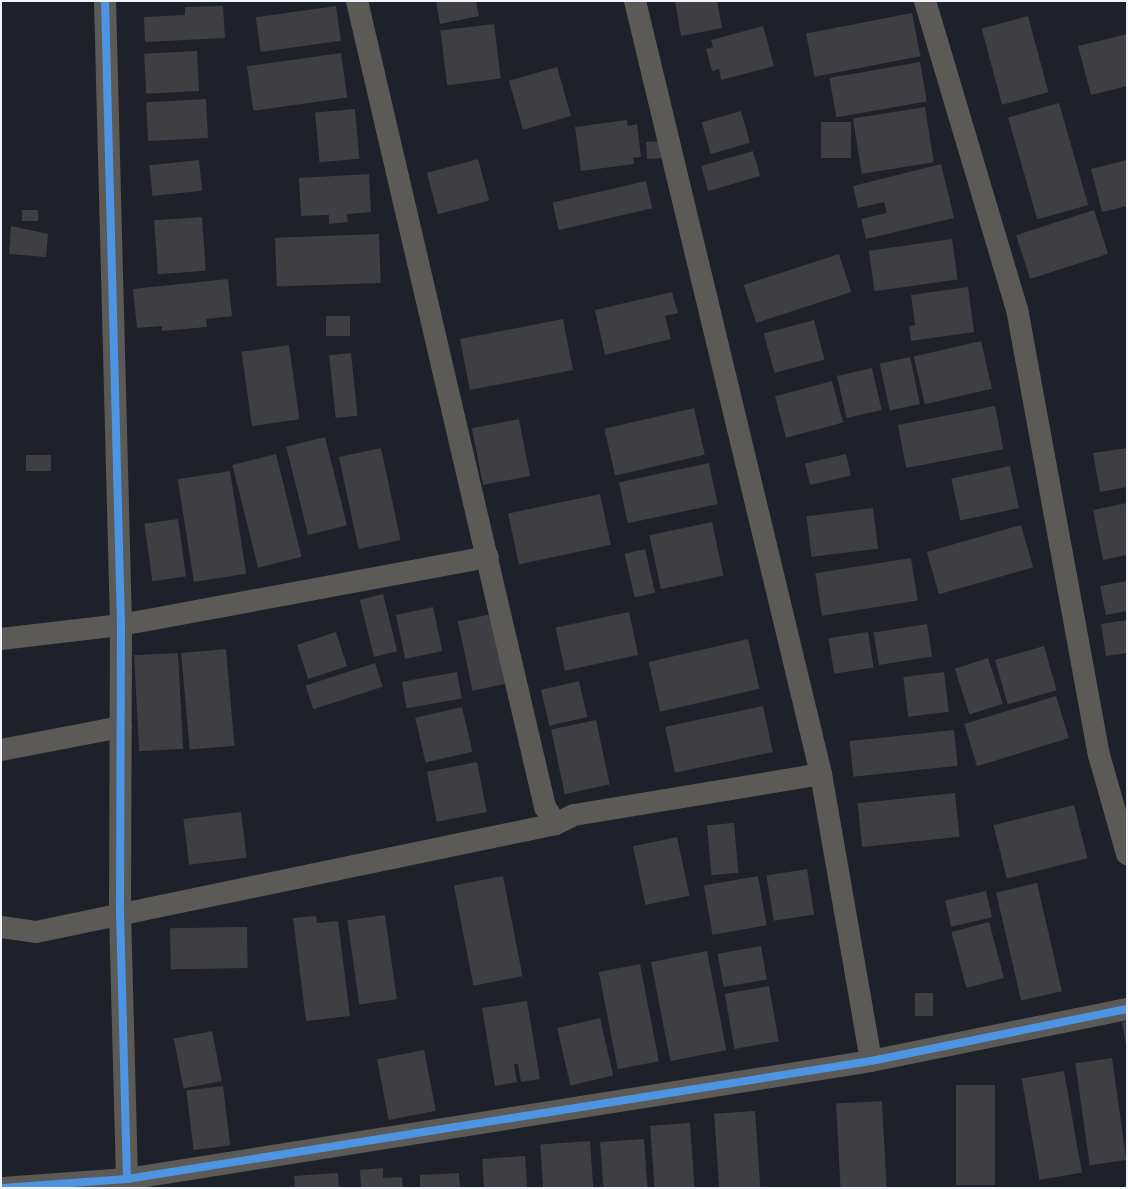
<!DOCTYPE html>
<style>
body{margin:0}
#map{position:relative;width:1128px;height:1189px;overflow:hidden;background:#1e2129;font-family:"Space Grotesk",sans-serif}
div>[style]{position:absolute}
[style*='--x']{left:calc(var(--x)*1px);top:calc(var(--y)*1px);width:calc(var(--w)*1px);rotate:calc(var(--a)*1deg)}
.building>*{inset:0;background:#3e3e43;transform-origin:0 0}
.minor>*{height:22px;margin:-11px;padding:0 11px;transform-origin:11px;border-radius:11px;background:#5c5a56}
.cycleway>*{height:8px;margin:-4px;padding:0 4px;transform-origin:4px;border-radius:4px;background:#4d94e3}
span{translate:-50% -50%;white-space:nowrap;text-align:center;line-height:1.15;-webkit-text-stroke:4px #07090f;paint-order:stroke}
.frame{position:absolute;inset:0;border:2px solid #eef3fd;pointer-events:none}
</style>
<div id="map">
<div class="building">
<div style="clip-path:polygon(436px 1px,476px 1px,479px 16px,440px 24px)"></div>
<div style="clip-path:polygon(675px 1px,717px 1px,722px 28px,681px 36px)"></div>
<div style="clip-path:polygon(223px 6px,225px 38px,145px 42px,144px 17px,185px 15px,185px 7px)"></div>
<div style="left:336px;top:6px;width:35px;height:81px;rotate:82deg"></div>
<div style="left:912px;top:13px;width:44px;height:108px;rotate:79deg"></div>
<div style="left:1028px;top:16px;width:79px;height:48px;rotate:75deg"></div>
<div style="left:494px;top:24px;width:55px;height:54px;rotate:83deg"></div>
<div style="clip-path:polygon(763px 26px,774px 66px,721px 80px,719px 69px,712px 71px,706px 49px,713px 47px,711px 40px)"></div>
<div style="clip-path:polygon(1127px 34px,1127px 86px,1091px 95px,1078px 46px)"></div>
<div style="left:197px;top:51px;width:40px;height:53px;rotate:87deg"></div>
<div style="left:341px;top:53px;width:45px;height:95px;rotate:82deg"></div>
<div style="left:920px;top:62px;width:40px;height:92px;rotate:80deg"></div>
<div style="left:557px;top:67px;width:51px;height:50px;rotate:74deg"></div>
<div style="left:206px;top:99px;width:39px;height:60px;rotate:87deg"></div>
<div style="left:1059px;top:103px;width:106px;height:53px;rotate:74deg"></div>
<div style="left:925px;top:107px;width:56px;height:73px;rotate:81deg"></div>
<div style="left:355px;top:109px;width:50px;height:40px;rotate:85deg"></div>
<div style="left:741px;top:111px;width:33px;height:41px;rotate:74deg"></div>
<div style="clip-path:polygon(627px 120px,628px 126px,637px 124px,641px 157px,633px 158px,634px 164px,581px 171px,575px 127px)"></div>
<div style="left:851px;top:122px;width:36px;height:30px;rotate:90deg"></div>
<div style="left:664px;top:141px;width:17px;height:18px;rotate:87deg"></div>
<div style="left:753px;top:151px;width:26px;height:54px;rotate:74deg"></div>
<div style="left:478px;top:159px;width:43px;height:53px;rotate:75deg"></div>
<div style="left:199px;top:160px;width:31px;height:50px;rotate:84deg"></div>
<div style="clip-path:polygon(1127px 160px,1127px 206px,1102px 212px,1091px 169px)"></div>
<div style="clip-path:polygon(941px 164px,954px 218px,866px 239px,861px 219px,887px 213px,884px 202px,858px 208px,853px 186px)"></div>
<div style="clip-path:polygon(369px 174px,371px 212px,347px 214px,348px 222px,329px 224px,329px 215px,301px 216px,299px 178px)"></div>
<div style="left:646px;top:181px;width:28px;height:96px;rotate:77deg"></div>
<div style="left:22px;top:210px;width:16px;height:11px"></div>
<div style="left:1094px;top:210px;width:46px;height:82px;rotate:72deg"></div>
<div style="left:202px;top:217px;width:54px;height:48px;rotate:86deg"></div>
<div style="clip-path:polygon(11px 226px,48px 234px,46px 257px,9px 254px)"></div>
<div style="left:379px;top:234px;width:49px;height:104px;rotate:88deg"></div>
<div style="left:952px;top:239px;width:41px;height:84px;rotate:82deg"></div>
<div style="left:839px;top:254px;width:40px;height:100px;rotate:72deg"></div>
<div style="clip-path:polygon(228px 279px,232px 316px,206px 319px,207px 327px,162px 331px,162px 326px,137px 328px,133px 289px)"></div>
<div style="clip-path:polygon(968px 287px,974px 332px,911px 341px,909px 326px,915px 325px,911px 295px)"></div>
<div style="clip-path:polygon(672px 292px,678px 313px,665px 316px,671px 339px,605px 355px,595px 310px)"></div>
<div style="left:350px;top:316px;width:20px;height:24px;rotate:90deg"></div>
<div style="left:563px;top:319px;width:52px;height:105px;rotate:79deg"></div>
<div style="left:814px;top:320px;width:41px;height:52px;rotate:75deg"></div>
<div style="left:981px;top:341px;width:49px;height:69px;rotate:77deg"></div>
<div style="left:289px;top:345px;width:75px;height:48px;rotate:82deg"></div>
<div style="left:351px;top:353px;width:63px;height:22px;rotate:84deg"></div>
<div style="left:910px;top:357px;width:48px;height:31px;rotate:78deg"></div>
<div style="left:872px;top:368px;width:43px;height:36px;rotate:77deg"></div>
<div style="left:832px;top:381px;width:43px;height:59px;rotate:75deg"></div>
<div style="left:995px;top:406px;width:44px;height:99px;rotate:79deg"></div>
<div style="left:694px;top:408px;width:48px;height:92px;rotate:77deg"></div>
<div style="left:519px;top:419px;width:58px;height:48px;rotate:79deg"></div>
<div style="left:325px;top:437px;width:91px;height:40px;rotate:76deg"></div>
<div style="left:381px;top:448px;width:94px;height:43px;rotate:78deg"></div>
<div style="clip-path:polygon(1127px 448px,1127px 487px,1100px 492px,1093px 453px)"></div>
<div style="left:276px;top:454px;width:106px;height:45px;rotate:76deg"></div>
<div style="left:846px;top:454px;width:22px;height:42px;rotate:77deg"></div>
<div style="left:26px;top:455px;width:25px;height:16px"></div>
<div style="left:709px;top:463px;width:42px;height:92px;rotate:78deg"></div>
<div style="left:1010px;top:466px;width:43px;height:60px;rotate:78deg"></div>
<div style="left:230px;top:471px;width:104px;height:53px;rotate:81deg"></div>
<div style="left:600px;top:494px;width:52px;height:94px;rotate:78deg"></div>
<div style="clip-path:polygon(1127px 503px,1127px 555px,1103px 560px,1093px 510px)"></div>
<div style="left:873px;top:508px;width:41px;height:67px;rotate:83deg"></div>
<div style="left:178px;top:519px;width:58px;height:34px;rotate:82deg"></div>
<div style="left:712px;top:522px;width:55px;height:64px;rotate:78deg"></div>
<div style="left:1021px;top:525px;width:44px;height:98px;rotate:74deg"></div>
<div style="left:645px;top:549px;width:45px;height:21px;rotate:77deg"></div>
<div style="left:911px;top:558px;width:43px;height:97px;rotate:81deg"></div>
<div style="clip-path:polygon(1127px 581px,1127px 611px,1106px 615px,1100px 586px)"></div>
<div style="left:383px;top:594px;width:59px;height:24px;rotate:76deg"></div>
<div style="left:433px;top:607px;width:45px;height:38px;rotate:78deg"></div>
<div style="left:629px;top:612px;width:44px;height:75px;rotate:78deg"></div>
<div style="left:492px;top:614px;width:71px;height:35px;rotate:78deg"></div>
<div style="clip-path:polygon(1127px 620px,1127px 653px,1106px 656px,1101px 624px)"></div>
<div style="left:927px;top:624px;width:33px;height:54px;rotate:81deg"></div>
<div style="left:336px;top:632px;width:36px;height:41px;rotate:72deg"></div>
<div style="left:868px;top:632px;width:36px;height:40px;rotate:81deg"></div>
<div style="left:748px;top:639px;width:51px;height:102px;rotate:77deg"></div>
<div style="left:1044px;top:646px;width:46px;height:51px;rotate:74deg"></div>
<div style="left:226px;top:649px;width:97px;height:45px;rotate:85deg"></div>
<div style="left:178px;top:653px;width:96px;height:44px;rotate:87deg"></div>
<div style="left:988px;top:658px;width:48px;height:35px;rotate:72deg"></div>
<div style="left:375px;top:663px;width:25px;height:73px;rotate:72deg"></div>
<div style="left:457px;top:672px;width:27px;height:56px;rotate:80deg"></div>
<div style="left:944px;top:672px;width:40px;height:41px;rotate:83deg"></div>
<div style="left:579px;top:681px;width:37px;height:39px;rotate:77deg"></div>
<div style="left:1056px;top:696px;width:44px;height:96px;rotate:73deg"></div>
<div style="left:763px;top:706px;width:47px;height:100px;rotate:78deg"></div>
<div style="left:462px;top:707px;width:46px;height:48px;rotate:77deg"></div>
<div style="left:596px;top:720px;width:66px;height:46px;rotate:78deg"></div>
<div style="left:954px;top:730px;width:36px;height:105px;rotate:84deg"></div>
<div style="left:477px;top:762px;width:51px;height:51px;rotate:79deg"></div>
<div style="left:955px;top:793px;width:44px;height:98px;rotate:84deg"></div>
<div style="left:1074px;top:805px;width:55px;height:83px;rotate:76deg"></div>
<div style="left:241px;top:812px;width:46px;height:58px;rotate:83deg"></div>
<div style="left:734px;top:823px;width:50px;height:27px;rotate:85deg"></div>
<div style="left:677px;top:837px;width:60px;height:45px;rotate:78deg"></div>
<div style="left:807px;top:869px;width:46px;height:41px;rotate:81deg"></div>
<div style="left:503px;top:876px;width:102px;height:50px;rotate:79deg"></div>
<div style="left:758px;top:876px;width:50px;height:55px;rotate:80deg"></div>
<div style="left:1037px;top:883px;width:111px;height:42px;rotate:77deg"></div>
<div style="left:986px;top:891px;width:27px;height:42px;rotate:77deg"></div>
<div style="left:385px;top:915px;width:85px;height:38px;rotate:82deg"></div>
<div style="clip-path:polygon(316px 916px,317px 923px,338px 921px,350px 1016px,306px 1021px,293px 918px)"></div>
<div style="left:989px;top:922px;width:58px;height:39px;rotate:75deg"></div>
<div style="left:247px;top:927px;width:41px;height:77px;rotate:89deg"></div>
<div style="left:761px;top:946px;width:34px;height:44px;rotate:80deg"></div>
<div style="left:707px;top:951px;width:101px;height:57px;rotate:79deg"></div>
<div style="left:640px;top:964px;width:99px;height:42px;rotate:79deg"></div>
<div style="left:769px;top:986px;width:56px;height:45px;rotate:80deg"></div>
<div style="left:915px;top:993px;width:18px;height:23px"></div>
<div style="clip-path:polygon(527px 1001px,540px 1079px,521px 1082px,518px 1064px,514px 1064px,517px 1082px,495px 1086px,482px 1008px)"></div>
<div style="left:600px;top:1018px;width:59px;height:44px;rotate:77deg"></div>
<div style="clip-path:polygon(1127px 1021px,1127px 1045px,1126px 1045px,1122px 1022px)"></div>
<div style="left:212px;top:1031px;width:51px;height:39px;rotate:79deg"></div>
<div style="left:424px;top:1050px;width:62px;height:48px;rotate:79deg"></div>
<div style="left:1112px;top:1058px;width:103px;height:37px;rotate:82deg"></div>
<div style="left:1064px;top:1071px;width:103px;height:43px;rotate:80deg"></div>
<div style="left:956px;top:1085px;width:39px;height:100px"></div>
<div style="left:223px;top:1086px;width:60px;height:37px;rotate:83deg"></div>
<div style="left:882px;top:1101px;width:87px;height:46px;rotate:87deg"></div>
<div style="left:755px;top:1111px;width:77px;height:41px;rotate:86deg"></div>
<div style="left:690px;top:1123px;width:65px;height:40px;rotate:86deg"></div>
<div style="left:644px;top:1139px;width:49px;height:44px;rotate:86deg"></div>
<div style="left:590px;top:1141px;width:47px;height:50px;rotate:86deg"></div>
<div style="left:525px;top:1156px;width:32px;height:43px;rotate:86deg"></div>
<div style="clip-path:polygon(383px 1168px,383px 1178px,402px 1177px,403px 1188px,361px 1188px,360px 1170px)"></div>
<div style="clip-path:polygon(338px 1173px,339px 1188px,295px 1188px,294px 1176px)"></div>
<div style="clip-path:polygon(459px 1173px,460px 1188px,420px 1188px,420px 1175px)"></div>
</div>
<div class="minor">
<div style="--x:105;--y:1;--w:624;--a:88.53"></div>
<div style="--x:121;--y:625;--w:287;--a:90.2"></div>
<div style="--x:120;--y:912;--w:267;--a:88.5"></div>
<div style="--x:357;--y:1;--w:828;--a:76.87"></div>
<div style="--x:545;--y:807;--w:20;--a:57"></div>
<div style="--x:556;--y:824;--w:20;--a:-27"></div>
<div style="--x:574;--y:815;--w:250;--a:-9.4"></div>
<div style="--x:635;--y:1;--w:795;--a:76.47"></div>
<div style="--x:821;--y:774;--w:291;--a:80.1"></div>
<div style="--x:925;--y:1;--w:321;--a:73.4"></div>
<div style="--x:1017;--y:309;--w:453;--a:79.6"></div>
<div style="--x:1099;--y:755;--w:103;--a:74.2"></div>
<div style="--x:1;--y:639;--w:121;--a:-6.7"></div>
<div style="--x:121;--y:625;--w:373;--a:-10.5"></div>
<div style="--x:1;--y:750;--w:122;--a:-10.9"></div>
<div style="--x:1;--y:927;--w:35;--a:8"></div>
<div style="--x:36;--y:932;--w:531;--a:-11.73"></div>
<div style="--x:3;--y:1188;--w:124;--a:-4.2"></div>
<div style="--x:127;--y:1179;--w:753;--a:-9.01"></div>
<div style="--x:871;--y:1061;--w:261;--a:-11.5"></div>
</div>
<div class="cycleway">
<div style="--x:105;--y:1;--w:624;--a:88.53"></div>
<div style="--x:121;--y:625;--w:287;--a:90.2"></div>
<div style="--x:120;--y:912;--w:267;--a:88.5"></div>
<div style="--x:3;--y:1188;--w:124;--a:-4.2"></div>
<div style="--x:127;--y:1179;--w:753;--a:-9.01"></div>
<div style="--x:871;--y:1061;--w:261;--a:-11.5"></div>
</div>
<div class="frame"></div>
</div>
